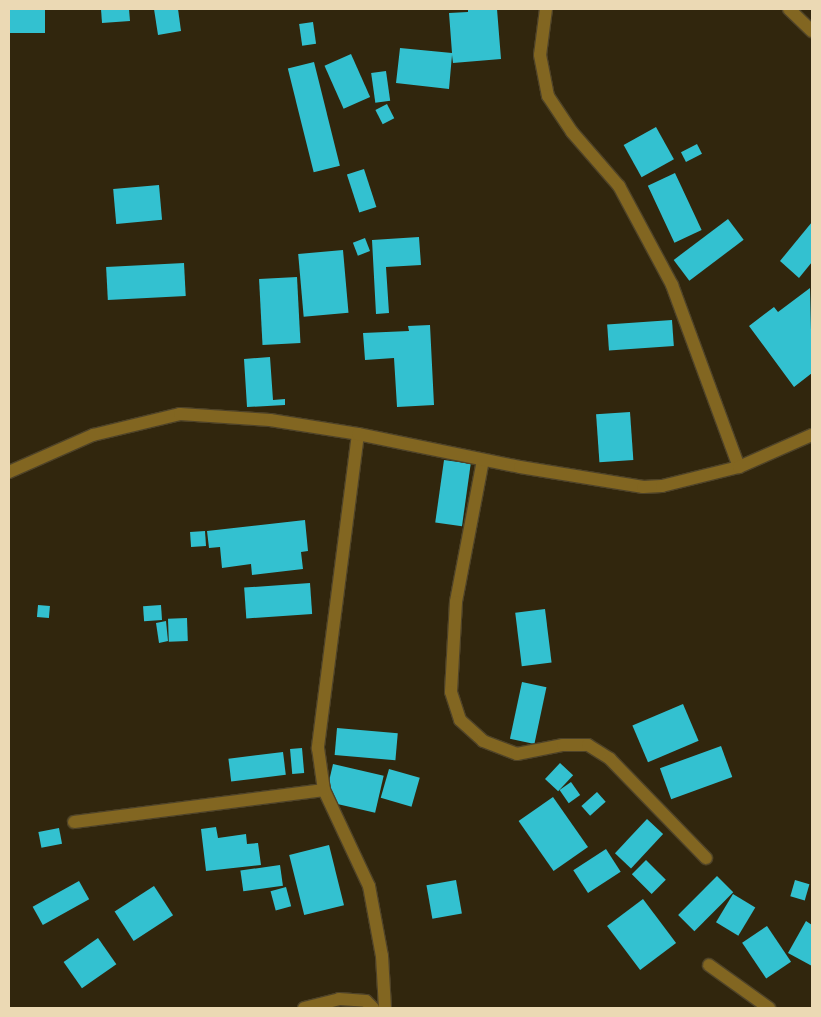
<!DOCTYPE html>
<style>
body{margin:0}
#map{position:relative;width:821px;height:1017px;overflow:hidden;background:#31260d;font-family:Merriweather,serif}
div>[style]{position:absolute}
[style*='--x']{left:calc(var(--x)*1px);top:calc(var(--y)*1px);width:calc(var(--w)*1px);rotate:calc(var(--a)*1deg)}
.building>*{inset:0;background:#33c1d0;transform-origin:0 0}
.roads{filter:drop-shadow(1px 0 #4f4328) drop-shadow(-1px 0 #4f4328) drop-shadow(0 1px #4f4328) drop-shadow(0 -1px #4f4328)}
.minor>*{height:12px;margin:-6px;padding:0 6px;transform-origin:6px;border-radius:6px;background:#826621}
span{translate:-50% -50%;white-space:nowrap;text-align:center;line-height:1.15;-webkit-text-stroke:5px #271c04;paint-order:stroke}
.frame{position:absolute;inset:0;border:10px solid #ebd9b4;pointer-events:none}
</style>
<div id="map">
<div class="building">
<div style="left:10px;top:9px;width:35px;height:24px"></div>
<div style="clip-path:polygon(101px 9px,129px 9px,130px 21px,102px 23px)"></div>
<div style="clip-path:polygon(154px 9px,178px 9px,181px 31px,158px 35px)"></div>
<div style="clip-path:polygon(468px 9px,497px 9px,501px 59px,453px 63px,452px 55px,449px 89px,396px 83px,400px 48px,452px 53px,449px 13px,468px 12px)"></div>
<div style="left:313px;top:22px;width:22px;height:14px;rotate:82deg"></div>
<div style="left:351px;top:54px;width:47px;height:29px;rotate:66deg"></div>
<div style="left:314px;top:62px;width:107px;height:27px;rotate:76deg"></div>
<div style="left:386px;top:71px;width:30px;height:15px;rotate:82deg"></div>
<div style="left:387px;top:104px;width:16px;height:13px;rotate:63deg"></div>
<div style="left:656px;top:127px;width:37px;height:37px;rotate:61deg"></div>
<div style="left:697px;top:144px;width:11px;height:18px;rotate:63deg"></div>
<div style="left:364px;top:169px;width:40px;height:18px;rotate:72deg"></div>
<div style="left:675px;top:173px;width:63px;height:30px;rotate:65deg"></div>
<div style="left:159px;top:185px;width:35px;height:46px;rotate:85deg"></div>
<div style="left:728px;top:219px;width:26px;height:68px;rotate:53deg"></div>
<div style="clip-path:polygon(812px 222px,812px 262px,799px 278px,780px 261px)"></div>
<div style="clip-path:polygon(419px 237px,421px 265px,386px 267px,389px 313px,376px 314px,372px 240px)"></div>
<div style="left:365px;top:238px;width:14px;height:13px;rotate:69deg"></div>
<div style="left:343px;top:250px;width:63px;height:45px;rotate:85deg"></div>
<div style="left:184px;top:263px;width:33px;height:78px;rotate:87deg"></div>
<div style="left:297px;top:277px;width:66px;height:38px;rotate:87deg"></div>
<div style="clip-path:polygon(810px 288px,812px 373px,794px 387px,749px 326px,774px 307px,778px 312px)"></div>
<div style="left:672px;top:320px;width:26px;height:65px;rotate:86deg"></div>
<div style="clip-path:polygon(430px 325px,434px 405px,397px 407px,394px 358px,365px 360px,363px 333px,409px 331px,408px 326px)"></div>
<div style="clip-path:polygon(270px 357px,273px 400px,285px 399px,285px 405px,247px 407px,244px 359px)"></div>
<div style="left:630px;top:412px;width:48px;height:34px;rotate:86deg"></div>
<div style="left:444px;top:460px;width:27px;height:63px;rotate:8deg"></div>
<div style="clip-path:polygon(305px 520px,308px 551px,301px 552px,303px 569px,252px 575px,251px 564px,222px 568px,220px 547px,209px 548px,207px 531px)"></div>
<div style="left:205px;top:531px;width:15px;height:15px;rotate:86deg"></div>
<div style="left:310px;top:583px;width:31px;height:66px;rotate:86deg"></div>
<div style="left:38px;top:605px;width:12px;height:12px;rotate:5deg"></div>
<div style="left:161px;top:605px;width:15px;height:18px;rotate:86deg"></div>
<div style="left:545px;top:609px;width:54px;height:30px;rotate:83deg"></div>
<div style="left:187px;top:618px;width:23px;height:19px;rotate:88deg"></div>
<div style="clip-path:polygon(166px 621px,168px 641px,159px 643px,156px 623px)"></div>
<div style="left:522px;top:682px;width:25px;height:58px;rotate:12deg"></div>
<div style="left:683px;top:704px;width:40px;height:55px;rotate:67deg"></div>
<div style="left:337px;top:728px;width:61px;height:27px;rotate:5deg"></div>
<div style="left:721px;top:746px;width:33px;height:65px;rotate:70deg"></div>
<div style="left:302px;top:748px;width:25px;height:12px;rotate:85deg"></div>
<div style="left:283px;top:752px;width:23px;height:55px;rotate:83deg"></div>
<div style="left:560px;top:763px;width:18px;height:22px;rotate:43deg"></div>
<div style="left:333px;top:764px;width:52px;height:38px;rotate:13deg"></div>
<div style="left:389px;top:769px;width:32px;height:30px;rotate:16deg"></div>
<div style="left:571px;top:782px;width:16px;height:14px;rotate:55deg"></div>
<div style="left:597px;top:792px;width:13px;height:21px;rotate:48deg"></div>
<div style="left:553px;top:797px;width:61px;height:42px;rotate:55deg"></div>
<div style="left:647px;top:819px;width:22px;height:47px;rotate:43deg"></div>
<div style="clip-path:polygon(216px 827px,218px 838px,246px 834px,247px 844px,258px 843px,261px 865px,206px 871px,201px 829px)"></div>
<div style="left:59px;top:828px;width:16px;height:21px;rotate:79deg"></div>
<div style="left:329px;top:845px;width:62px;height:41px;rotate:76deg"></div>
<div style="left:606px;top:849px;width:27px;height:39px;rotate:57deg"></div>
<div style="left:646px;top:860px;width:28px;height:20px;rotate:45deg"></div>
<div style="left:280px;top:865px;width:21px;height:40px;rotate:82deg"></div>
<div style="left:717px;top:876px;width:23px;height:55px;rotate:45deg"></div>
<div style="left:456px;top:880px;width:34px;height:30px;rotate:80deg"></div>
<div style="left:795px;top:880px;width:15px;height:17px;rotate:16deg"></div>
<div style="left:79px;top:881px;width:21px;height:53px;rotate:61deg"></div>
<div style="left:154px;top:886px;width:35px;height:47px;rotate:57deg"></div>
<div style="left:286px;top:887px;width:20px;height:16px;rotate:75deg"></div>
<div style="left:733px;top:894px;width:26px;height:33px;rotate:31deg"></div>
<div style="left:643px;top:899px;width:55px;height:45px;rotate:53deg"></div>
<div style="clip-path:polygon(806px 921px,812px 925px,812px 966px,788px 953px)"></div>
<div style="left:767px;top:926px;width:43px;height:30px;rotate:56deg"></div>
<div style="left:98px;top:938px;width:32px;height:42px;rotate:55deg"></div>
</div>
<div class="roads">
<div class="minor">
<div style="--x:546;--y:9;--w:46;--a:97.4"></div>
<div style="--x:540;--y:55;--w:42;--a:79"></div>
<div style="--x:548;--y:96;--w:43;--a:56.3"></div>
<div style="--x:572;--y:132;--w:72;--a:49"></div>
<div style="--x:619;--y:186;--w:112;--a:61.8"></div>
<div style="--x:672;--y:285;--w:194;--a:69.8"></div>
<div style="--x:789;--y:9;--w:32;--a:44"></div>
<div style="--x:358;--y:434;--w:317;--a:97.3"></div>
<div style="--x:318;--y:748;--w:42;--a:81.9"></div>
<div style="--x:324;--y:790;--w:106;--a:64.9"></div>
<div style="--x:369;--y:886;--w:71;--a:79.5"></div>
<div style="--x:382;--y:956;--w:52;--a:86.7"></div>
<div style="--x:483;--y:460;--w:145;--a:100.8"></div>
<div style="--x:456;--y:602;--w:90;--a:93.2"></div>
<div style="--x:451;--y:692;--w:29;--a:72"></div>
<div style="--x:460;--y:720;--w:31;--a:42"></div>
<div style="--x:483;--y:741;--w:36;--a:21"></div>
<div style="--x:517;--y:754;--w:47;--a:-11.1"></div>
<div style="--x:563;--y:745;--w:25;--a:0"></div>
<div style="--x:588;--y:745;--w:26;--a:32"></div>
<div style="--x:610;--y:759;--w:138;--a:45.9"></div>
<div style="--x:9;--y:472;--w:92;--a:-23.8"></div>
<div style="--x:93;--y:435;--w:89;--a:-13.6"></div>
<div style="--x:180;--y:414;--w:90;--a:3.8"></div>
<div style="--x:270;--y:420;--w:89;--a:9"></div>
<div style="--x:358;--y:434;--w:165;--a:11.5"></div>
<div style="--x:520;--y:467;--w:125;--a:9.2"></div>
<div style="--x:643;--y:487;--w:19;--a:-3"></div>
<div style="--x:662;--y:486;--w:79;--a:-13.9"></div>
<div style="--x:739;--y:467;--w:80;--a:-23.7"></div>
<div style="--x:74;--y:822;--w:252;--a:-7.3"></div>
<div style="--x:709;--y:965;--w:74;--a:35.6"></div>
<div style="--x:304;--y:1008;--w:36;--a:-14"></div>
<div style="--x:339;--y:999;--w:27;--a:4"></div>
<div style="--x:366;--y:1001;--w:10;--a:45"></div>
</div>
</div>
<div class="frame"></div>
</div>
